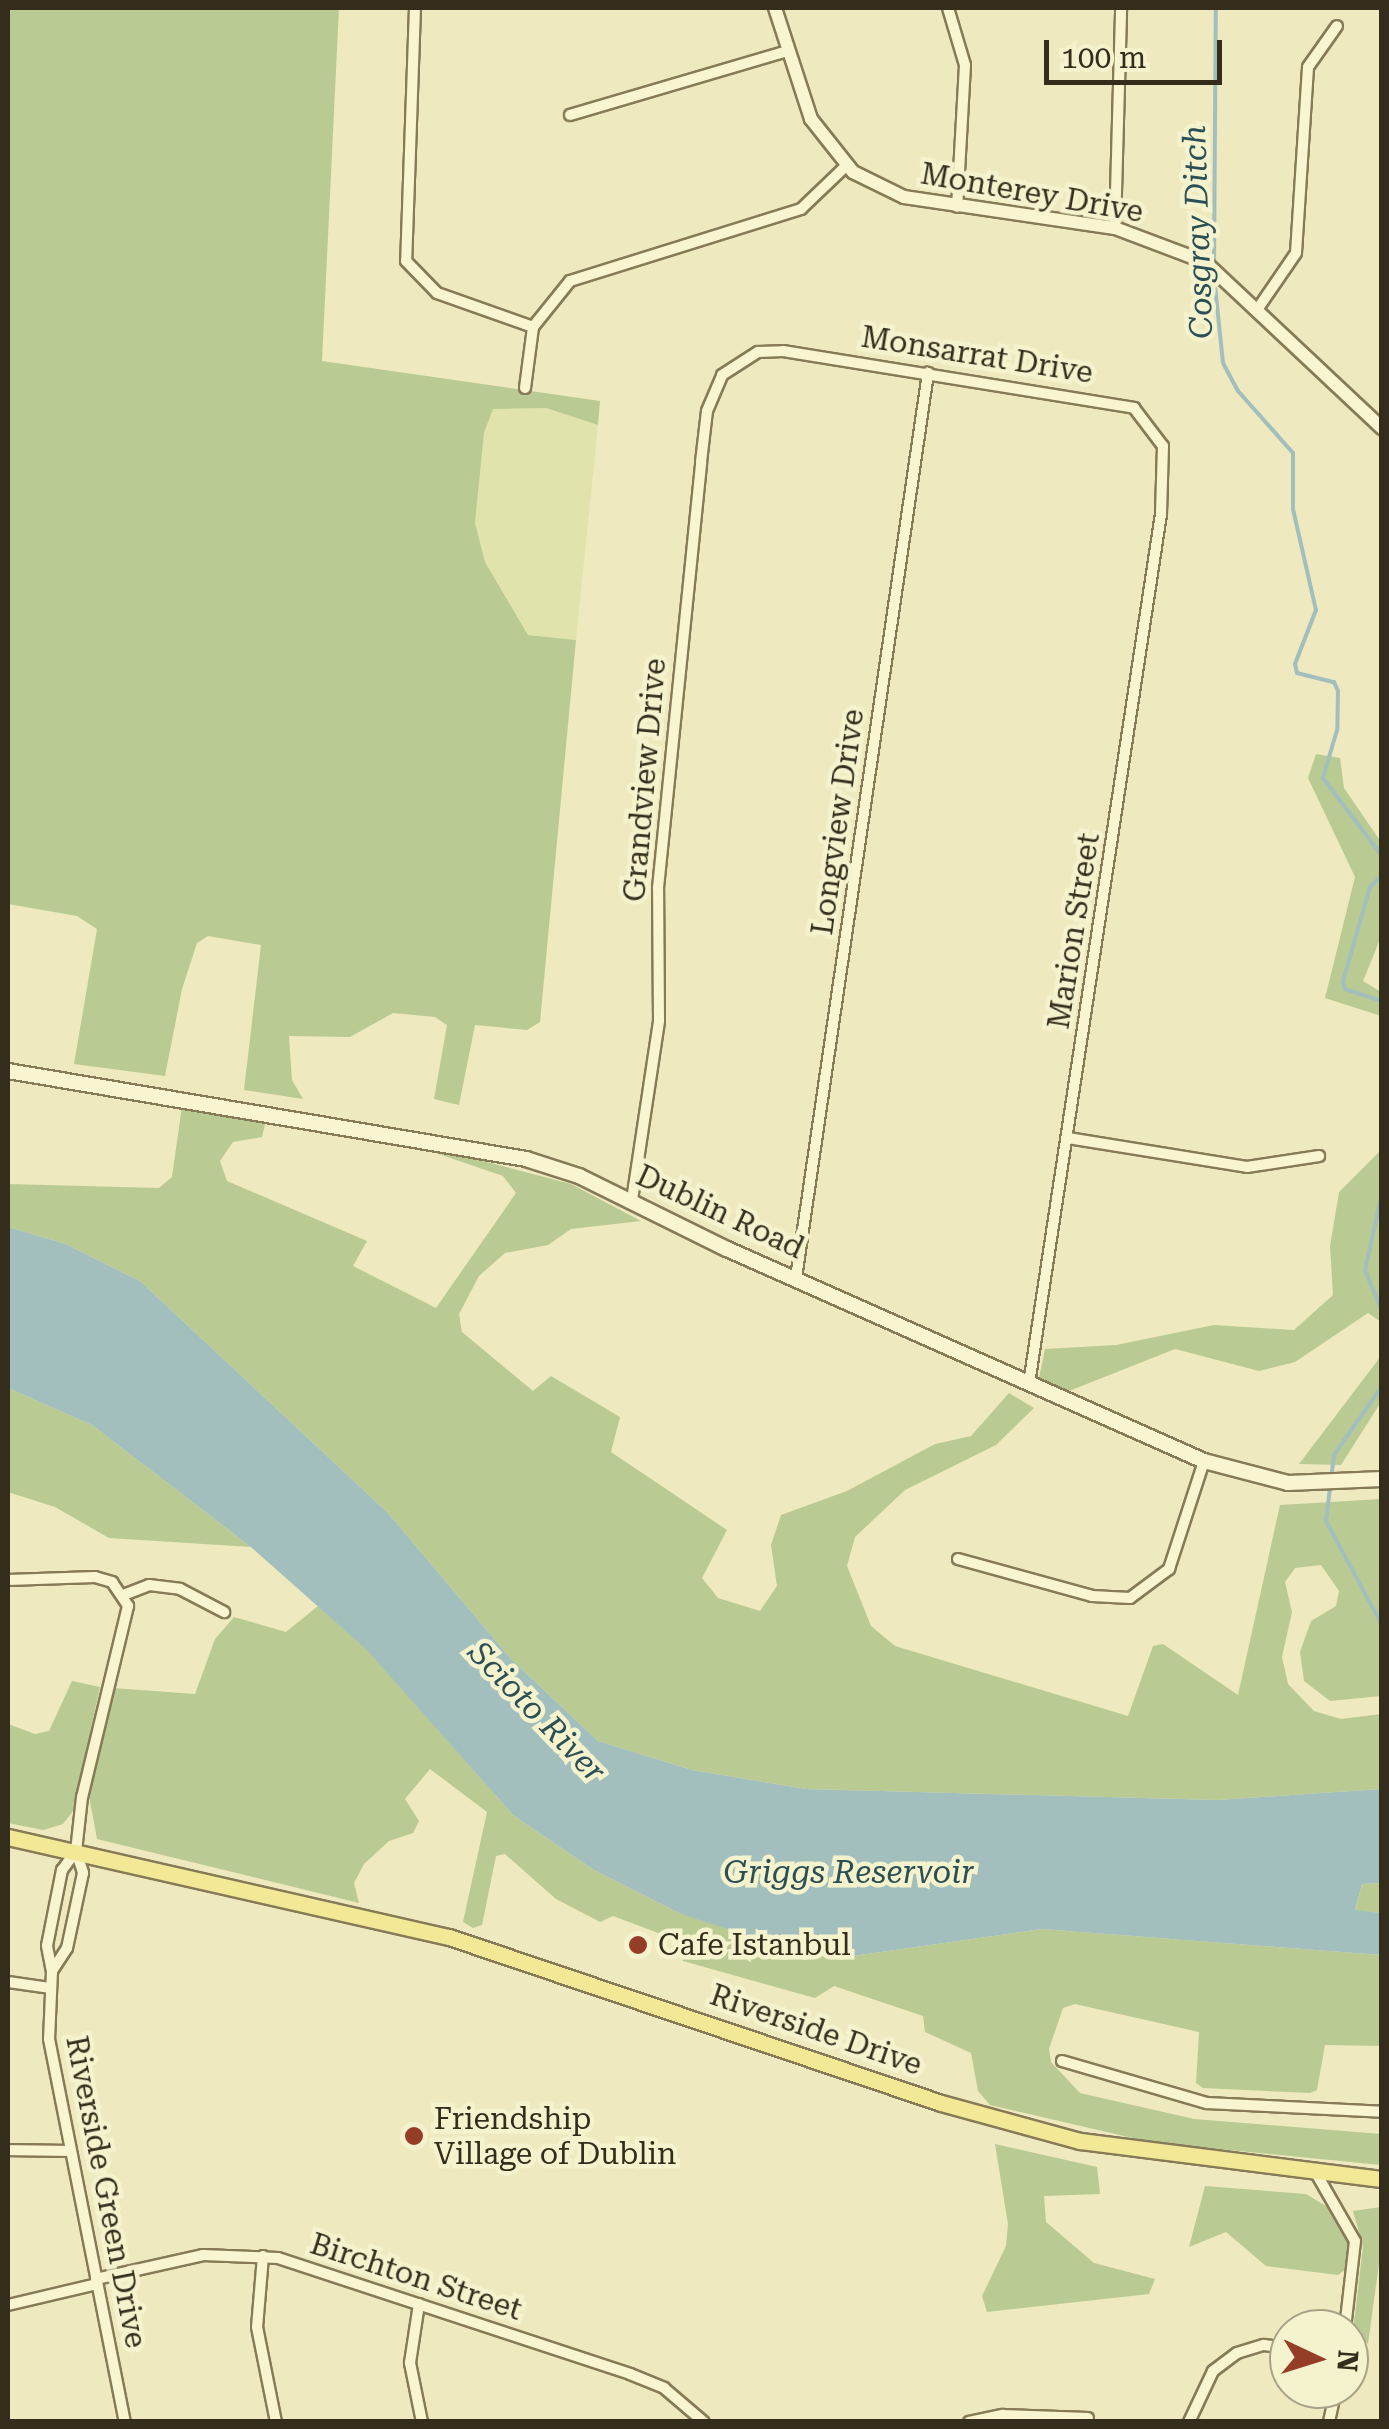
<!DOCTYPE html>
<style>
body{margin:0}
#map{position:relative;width:1389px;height:2429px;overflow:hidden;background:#eee9be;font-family:"Roboto Serif",serif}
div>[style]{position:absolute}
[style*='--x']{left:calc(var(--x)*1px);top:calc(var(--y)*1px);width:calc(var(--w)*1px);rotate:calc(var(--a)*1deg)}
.farmland>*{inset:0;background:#e1e3ac}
.green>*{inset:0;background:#b9cb93}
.water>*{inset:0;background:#a2bfbd}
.stream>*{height:4px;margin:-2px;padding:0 2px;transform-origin:2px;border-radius:2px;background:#a2bfbd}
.roads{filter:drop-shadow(2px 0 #867a57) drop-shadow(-2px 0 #867a57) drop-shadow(0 2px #867a57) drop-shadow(0 -2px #867a57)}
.minor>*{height:10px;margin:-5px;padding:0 5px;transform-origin:5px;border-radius:5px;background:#f9f5d1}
.tertiary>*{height:12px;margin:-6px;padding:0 6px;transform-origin:6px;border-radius:6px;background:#f9f5d1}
.secondary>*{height:14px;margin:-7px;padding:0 7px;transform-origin:7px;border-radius:7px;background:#f9f5d1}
.primary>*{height:15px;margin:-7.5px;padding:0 7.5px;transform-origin:7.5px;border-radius:7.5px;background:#f2e895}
.dots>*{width:28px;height:28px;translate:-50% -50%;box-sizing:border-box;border:5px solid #f5f2ce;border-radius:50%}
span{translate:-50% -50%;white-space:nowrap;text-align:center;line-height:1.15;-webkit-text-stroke:9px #f5f2ce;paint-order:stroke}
.street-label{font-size:30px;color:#352d1c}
.poi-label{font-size:30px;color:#352d1c}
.left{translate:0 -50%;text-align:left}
.water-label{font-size:32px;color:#2b4f55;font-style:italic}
.frame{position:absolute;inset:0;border:10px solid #352d1c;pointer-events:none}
.north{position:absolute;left:1269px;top:2309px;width:100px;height:100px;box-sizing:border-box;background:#f5f2ce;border:2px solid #a8a387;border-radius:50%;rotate:94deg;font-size:28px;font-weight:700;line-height:40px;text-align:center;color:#352d1c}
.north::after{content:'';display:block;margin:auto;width:35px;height:45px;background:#953d27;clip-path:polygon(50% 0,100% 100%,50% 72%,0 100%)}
.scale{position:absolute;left:1044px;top:40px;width:178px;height:45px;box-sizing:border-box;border:5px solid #352d1c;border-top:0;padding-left:12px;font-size:30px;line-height:35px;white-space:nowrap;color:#352d1c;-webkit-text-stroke:8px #f5f2ce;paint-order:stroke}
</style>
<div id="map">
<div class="farmland">
<div style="clip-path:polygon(546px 408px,598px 425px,576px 640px,528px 635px,485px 562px,475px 523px,484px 433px,493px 409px)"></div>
</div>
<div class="green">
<div style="clip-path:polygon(8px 8px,339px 8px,322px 361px,600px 401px,598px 425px,546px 408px,493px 409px,484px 433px,475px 523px,485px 562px,528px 635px,576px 640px,540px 1022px,527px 1030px,475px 1025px,459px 1105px,434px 1099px,447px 1025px,435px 1017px,393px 1013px,350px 1037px,289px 1036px,292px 1080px,303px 1099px,244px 1090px,261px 945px,208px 936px,197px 943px,182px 989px,165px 1076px,74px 1064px,97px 929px,77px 916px,8px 904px)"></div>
<div style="clip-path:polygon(1316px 754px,1340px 758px,1344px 788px,1381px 842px,1381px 937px,1363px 981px,1381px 992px,1381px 1016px,1325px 998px,1355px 877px,1308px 778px)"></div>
<div style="clip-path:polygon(182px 1106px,266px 1120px,262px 1137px,233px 1142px,220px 1161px,227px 1181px,367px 1241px,353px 1266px,436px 1308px,516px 1193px,503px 1176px,433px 1152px,438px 1149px,571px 1184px,641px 1221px,571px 1229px,548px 1245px,505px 1253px,479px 1276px,459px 1314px,462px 1332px,533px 1391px,551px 1376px,620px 1417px,611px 1452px,727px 1530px,702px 1578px,718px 1598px,760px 1611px,777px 1586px,771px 1545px,781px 1515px,847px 1491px,935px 1444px,971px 1436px,1009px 1393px,1034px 1408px,996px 1445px,905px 1490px,855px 1537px,847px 1566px,871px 1626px,895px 1646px,1128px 1716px,1153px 1646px,1163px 1644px,1238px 1695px,1280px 1505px,1381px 1499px,1381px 1696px,1330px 1701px,1304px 1681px,1300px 1652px,1311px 1621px,1336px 1606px,1339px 1591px,1321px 1565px,1295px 1568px,1285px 1582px,1292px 1612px,1282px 1657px,1288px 1684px,1314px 1711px,1341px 1719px,1381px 1714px,1381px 1789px,1218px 1800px,806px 1789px,692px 1770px,598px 1741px,512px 1660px,388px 1513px,140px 1281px,66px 1244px,8px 1227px,8px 1184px,159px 1188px,172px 1177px)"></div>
<div style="clip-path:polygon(1381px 1150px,1381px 1322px,1368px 1313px,1295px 1362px,1259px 1371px,1175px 1349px,1069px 1391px,1039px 1378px,1045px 1349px,1116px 1345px,1214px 1325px,1294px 1330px,1333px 1295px,1330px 1246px,1339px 1192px)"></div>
<div style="clip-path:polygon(1381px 1356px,1381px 1402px,1341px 1465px,1299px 1464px)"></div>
<div style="clip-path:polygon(8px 1388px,92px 1425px,251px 1547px,109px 1538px,55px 1507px,8px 1492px)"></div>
<div style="clip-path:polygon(318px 1606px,366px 1648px,514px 1816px,594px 1870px,681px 1914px,853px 1956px,1042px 1929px,1381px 1955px,1381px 2046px,1325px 2045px,1317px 2090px,1310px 2093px,1203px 2088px,1196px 2083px,1199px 2032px,1075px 2004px,1063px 2008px,1049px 2049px,1051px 2062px,1080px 2093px,1194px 2119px,1381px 2134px,1381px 2165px,1150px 2142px,990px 2105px,978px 2091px,971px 2053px,925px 2032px,923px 2016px,834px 1986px,815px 1998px,683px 1961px,682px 1942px,613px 1916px,600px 1922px,556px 1899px,505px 1854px,496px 1856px,482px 1925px,473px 1928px,463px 1922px,487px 1812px,430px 1769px,405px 1799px,419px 1821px,413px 1833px,389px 1841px,364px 1864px,354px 1883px,359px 1903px,97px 1839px,89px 1796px,113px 1688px,195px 1694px,215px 1639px,234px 1617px,286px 1632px)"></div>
<div style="clip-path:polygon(72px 1681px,100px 1687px,73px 1811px,63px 1824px,43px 1830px,8px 1823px,8px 1724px,35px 1734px,49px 1731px)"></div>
<div style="clip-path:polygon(1381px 1883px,1381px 1913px,1355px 1911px,1362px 1884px)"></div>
<div style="clip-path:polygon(995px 2144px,1097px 2167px,1100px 2194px,1044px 2196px,1046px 2222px,1094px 2263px,1155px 2279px,1149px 2294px,987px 2312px,982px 2296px,1006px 2246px,1008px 2224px)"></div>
<div style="clip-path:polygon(1205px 2186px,1306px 2194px,1326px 2206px,1347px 2242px,1347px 2268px,1338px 2275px,1266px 2266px,1226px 2232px,1189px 2247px)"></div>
<div style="clip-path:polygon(1381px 2207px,1381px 2249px,1368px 2344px,1353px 2332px,1363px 2246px,1353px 2211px)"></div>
</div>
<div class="water">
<div style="clip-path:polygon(8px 1227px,66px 1244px,140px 1281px,388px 1513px,512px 1660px,598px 1741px,692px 1770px,806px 1789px,1218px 1800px,1381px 1789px,1381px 1883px,1362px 1884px,1355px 1910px,1381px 1913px,1381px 1955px,1042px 1929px,853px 1956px,762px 1940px,681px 1914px,594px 1870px,514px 1816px,366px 1649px,251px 1547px,92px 1425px,8px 1388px)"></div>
</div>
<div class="stream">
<div style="--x:1214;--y:267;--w:259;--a:-89.6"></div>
<div style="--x:1214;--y:276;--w:87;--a:84.1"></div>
<div style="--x:1223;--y:363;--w:32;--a:62"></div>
<div style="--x:1238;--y:391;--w:83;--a:48.4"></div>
<div style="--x:1293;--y:453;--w:56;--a:90"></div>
<div style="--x:1293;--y:509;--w:104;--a:77.2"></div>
<div style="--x:1316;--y:610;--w:58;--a:111.3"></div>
<div style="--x:1295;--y:664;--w:9;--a:77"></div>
<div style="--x:1297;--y:673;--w:38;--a:14"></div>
<div style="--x:1334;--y:682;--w:10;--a:66"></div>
<div style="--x:1338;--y:691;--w:39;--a:91"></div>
<div style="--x:1337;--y:730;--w:50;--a:106.3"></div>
<div style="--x:1323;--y:778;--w:98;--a:52.9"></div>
<div style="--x:1382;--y:875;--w:17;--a:135"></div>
<div style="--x:1370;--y:887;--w:98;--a:106"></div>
<div style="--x:1343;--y:981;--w:8;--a:76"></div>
<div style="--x:1345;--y:989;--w:39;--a:18"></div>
<div style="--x:1382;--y:1193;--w:79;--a:102.4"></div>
<div style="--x:1365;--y:1270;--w:44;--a:67.5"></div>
<div style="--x:1382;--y:1386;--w:84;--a:124.8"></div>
<div style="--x:1334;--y:1455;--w:66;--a:96.9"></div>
<div style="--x:1326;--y:1521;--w:118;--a:61.7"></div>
</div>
<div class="roads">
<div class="minor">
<div style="--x:415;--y:8;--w:253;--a:92"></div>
<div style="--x:406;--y:261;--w:45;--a:45.9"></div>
<div style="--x:437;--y:293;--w:102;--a:19.5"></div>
<div style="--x:948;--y:8;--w:59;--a:73.4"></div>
<div style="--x:965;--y:65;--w:142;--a:93.2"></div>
<div style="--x:570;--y:115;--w:227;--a:-16.4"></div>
<div style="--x:1115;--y:228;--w:220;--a:-88.4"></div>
<div style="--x:1259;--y:307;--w:65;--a:-55.6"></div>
<div style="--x:1296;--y:253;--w:186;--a:-86.3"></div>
<div style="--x:1308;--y:67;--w:50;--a:-54.7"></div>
<div style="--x:525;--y:388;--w:62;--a:-82.5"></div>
<div style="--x:533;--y:327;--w:59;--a:-51.2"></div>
<div style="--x:570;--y:281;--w:242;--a:-17.3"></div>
<div style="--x:801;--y:209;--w:62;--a:-43.7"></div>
<div style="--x:1068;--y:1138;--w:181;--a:9.2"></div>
<div style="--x:1247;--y:1167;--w:73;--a:-8.7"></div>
<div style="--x:632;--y:1200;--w:181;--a:-81.4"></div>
<div style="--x:659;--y:1021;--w:133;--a:-90.4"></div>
<div style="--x:658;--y:888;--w:428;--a:-84.2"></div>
<div style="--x:701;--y:462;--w:51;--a:-83.3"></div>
<div style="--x:707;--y:411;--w:39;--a:-67"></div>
<div style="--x:722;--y:375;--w:43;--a:-32.6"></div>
<div style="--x:758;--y:352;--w:25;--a:-2"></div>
<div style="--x:783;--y:351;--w:356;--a:9.2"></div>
<div style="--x:1134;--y:408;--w:48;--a:52.7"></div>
<div style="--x:1163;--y:446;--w:68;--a:91.7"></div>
<div style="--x:1161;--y:514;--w:880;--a:98.63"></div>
<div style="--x:796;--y:1278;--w:915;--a:-81.7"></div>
<div style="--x:958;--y:1559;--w:139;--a:15.4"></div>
<div style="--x:1092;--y:1596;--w:38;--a:3"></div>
<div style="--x:1130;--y:1598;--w:49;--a:-36.6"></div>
<div style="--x:1169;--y:1569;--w:114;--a:-72"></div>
<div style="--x:8;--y:1580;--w:87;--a:-2"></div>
<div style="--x:95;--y:1577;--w:18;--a:16"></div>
<div style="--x:112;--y:1582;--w:29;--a:56"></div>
<div style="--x:128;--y:1606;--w:196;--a:103.5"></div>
<div style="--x:82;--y:1797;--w:54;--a:96.3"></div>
<div style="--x:76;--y:1851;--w:23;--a:72"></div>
<div style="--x:83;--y:1873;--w:77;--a:102"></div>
<div style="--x:67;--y:1948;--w:27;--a:123"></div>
<div style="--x:126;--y:1594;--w:25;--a:-21"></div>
<div style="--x:149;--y:1585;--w:31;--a:7"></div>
<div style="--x:180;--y:1589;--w:50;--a:27.6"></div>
<div style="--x:76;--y:1851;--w:24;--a:126"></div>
<div style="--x:62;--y:1870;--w:77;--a:101.2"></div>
<div style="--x:47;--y:1946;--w:25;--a:79"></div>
<div style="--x:52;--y:1971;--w:68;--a:92.5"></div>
<div style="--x:49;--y:2039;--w:390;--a:78.8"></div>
<div style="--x:8;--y:1982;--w:42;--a:8.1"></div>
<div style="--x:1062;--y:2061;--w:151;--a:16.2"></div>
<div style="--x:1207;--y:2103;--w:175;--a:2.9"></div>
<div style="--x:8;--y:2150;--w:59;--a:1"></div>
<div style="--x:1316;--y:2173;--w:78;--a:60.2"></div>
<div style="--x:1355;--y:2241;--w:89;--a:96.5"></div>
<div style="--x:263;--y:2256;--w:71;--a:94.8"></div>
<div style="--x:257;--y:2327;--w:97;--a:78.7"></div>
<div style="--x:96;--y:2279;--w:110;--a:-12.6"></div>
<div style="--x:203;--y:2255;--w:75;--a:2.3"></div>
<div style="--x:278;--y:2258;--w:371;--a:18.2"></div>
<div style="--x:630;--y:2374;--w:37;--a:22"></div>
<div style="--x:664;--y:2388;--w:52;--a:40.4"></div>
<div style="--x:419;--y:2304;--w:60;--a:98.7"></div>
<div style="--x:410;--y:2363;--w:60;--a:78.5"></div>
<div style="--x:8;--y:2305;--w:91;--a:-13.3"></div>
<div style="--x:969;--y:2422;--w:35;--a:-12"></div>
<div style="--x:1003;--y:2415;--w:85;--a:2"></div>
<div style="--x:1189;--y:2422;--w:56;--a:-64.8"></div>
<div style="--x:1213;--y:2371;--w:30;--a:-37"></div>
<div style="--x:1237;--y:2353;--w:28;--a:-17"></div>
<div style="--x:1264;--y:2345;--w:25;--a:7"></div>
<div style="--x:1329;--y:2422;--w:34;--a:-78"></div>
</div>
<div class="tertiary">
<div style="--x:775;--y:8;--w:117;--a:72"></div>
<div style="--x:811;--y:119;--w:68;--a:51.6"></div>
<div style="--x:853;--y:172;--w:57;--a:26.1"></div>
<div style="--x:904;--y:197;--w:213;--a:8.4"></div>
<div style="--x:1115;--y:228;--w:96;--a:20.7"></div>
<div style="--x:1205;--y:262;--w:243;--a:43.2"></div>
</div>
<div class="secondary">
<div style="--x:8;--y:1071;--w:525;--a:9.64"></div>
<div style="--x:526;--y:1159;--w:56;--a:17.8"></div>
<div style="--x:579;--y:1176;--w:165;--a:26.3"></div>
<div style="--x:727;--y:1249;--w:522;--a:23.96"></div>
<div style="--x:1204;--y:1461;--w:87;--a:14.7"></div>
<div style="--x:1288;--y:1483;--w:94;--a:-2.4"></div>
</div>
<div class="primary">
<div style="--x:8;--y:1837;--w:452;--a:12.8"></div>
<div style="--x:449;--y:1937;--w:519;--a:18.64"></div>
<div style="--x:941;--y:2103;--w:144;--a:15.3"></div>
<div style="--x:1080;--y:2141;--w:304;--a:7.2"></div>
</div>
</div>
<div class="dots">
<div style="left:638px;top:1945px;background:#953d27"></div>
<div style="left:414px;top:2136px;background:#953d27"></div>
</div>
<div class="street-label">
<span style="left:1032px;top:193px;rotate:10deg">Monterey Drive</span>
<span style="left:977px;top:355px;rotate:9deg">Monsarrat Drive</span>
<span style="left:645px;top:780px;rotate:-85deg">Grandview Drive</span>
<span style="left:838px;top:822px;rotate:-82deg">Longview Drive</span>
<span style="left:1074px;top:931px;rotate:-81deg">Marion Street</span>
<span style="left:720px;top:1212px;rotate:25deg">Dublin Road</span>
<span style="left:816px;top:2030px;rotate:19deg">Riverside Drive</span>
<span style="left:106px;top:2192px;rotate:79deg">Riverside Green Drive</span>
<span style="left:416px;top:2277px;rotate:18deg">Birchton Street</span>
</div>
<div class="poi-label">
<span class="left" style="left:658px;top:1945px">Cafe Istanbul</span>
<span class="left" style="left:434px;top:2136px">Friendship<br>Village of Dublin</span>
</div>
<div class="water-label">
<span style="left:1198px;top:232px;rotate:-92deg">Cosgray Ditch</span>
<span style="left:537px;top:1712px;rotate:46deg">Scioto River</span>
<span style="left:849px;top:1872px">Griggs Reservoir</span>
</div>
<div class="frame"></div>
<div class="north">N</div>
<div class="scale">100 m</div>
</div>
